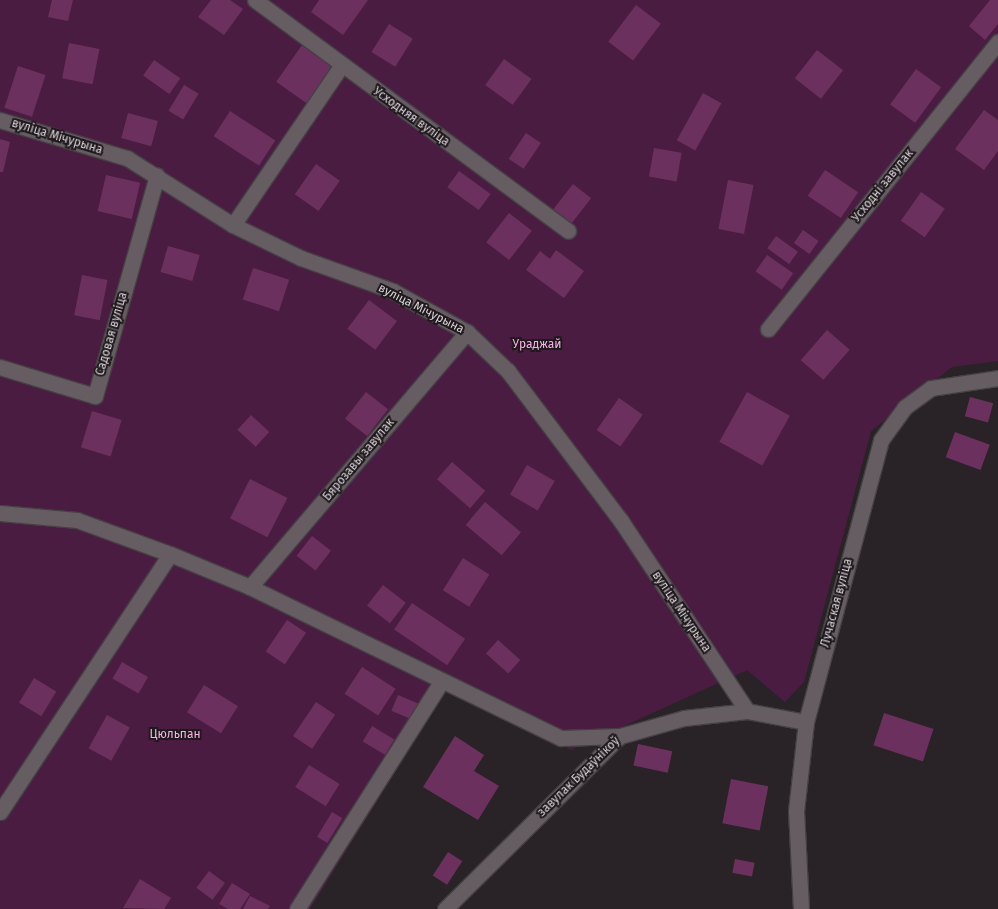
<!DOCTYPE html>
<meta charset="utf-8">
<style>
body{margin:0}
#map{position:relative;width:998px;height:909px;overflow:hidden;background:#292327;font-family:"Fira Sans",sans-serif}
div>[style]{position:absolute}
[style*='--x']{left:calc(var(--x)*1px);top:calc(var(--y)*1px);width:calc(var(--w)*1px);rotate:calc(var(--a)*1deg)}
.green>*{inset:0;background:#4b1c41}
.building>*{inset:0;background:#6c305f;transform-origin:0 0}
.roads{filter:drop-shadow(1px 0 #454044) drop-shadow(-1px 0 #454044) drop-shadow(0 1px #454044) drop-shadow(0 -1px #454044)}
.minor>*{height:15px;margin:-7.5px;padding:0 7.5px;transform-origin:7.5px;border-radius:7.5px;background:#655d62}
span{translate:-50% -50%;white-space:nowrap;text-align:center;line-height:1.15;-webkit-text-stroke:4px #1f191e;paint-order:stroke}
.street-label{font-size:12px;color:#d8d4d7}
.park-label{font-size:12px;color:#fab1e7}
</style>
<div id="map">
<div class="green">
<div style="clip-path:polygon(0 0,998px 0,998px 361px,952px 367px,871px 431px,804px 682px,785px 702px,747px 670px,571px 750px,446px 690px,310px 909px,0 909px)"></div>
</div>
<div class="building">
<div style="clip-path:polygon(52px 0,73px 0,68px 21px,48px 17px)"></div>
<div style="clip-path:polygon(211px 0,230px 0,243px 9px,224px 35px,198px 17px)"></div>
<div style="clip-path:polygon(319px 0,368px 0,343px 35px,311px 12px)"></div>
<div style="clip-path:polygon(990px 0,998px 0,998px 24px,985px 40px,969px 26px)"></div>
<div style="left:636px;top:5px;width:31px;height:46px;rotate:37deg"></div>
<div style="left:389px;top:24px;width:28px;height:33px;rotate:32deg"></div>
<div style="left:69px;top:43px;width:31px;height:36px;rotate:11deg"></div>
<div style="left:302px;top:45px;width:38px;height:45px;rotate:35deg"></div>
<div style="left:817px;top:50px;width:33px;height:36px;rotate:38deg"></div>
<div style="left:504px;top:59px;width:34px;height:32px;rotate:36deg"></div>
<div style="left:154px;top:60px;width:32px;height:19px;rotate:35deg"></div>
<div style="left:18px;top:66px;width:29px;height:44px;rotate:18deg"></div>
<div style="left:916px;top:69px;width:31px;height:44px;rotate:36deg"></div>
<div style="left:184px;top:85px;width:17px;height:30px;rotate:31deg"></div>
<div style="left:703px;top:93px;width:21px;height:54px;rotate:29deg"></div>
<div style="clip-path:polygon(984px 110px,998px 120px,998px 151px,984px 170px,955px 149px)"></div>
<div style="left:230px;top:111px;width:54px;height:30px;rotate:33deg"></div>
<div style="left:128px;top:113px;width:31px;height:26px;rotate:15deg"></div>
<div style="left:526px;top:133px;width:18px;height:31px;rotate:34deg"></div>
<div style="clip-path:polygon(0 139px,10px 142px,3px 172px,0 172px)"></div>
<div style="left:654px;top:148px;width:28px;height:29px;rotate:10deg"></div>
<div style="left:316px;top:164px;width:29px;height:37px;rotate:35deg"></div>
<div style="left:825px;top:170px;width:40px;height:31px;rotate:34deg"></div>
<div style="left:459px;top:171px;width:39px;height:20px;rotate:36deg"></div>
<div style="left:106px;top:175px;width:35px;height:37px;rotate:13deg"></div>
<div style="left:728px;top:180px;width:26px;height:50px;rotate:11deg"></div>
<div style="left:573px;top:184px;width:23px;height:33px;rotate:38deg"></div>
<div style="left:921px;top:192px;width:29px;height:35px;rotate:35deg"></div>
<div style="left:509px;top:213px;width:29px;height:37px;rotate:38deg"></div>
<div style="left:803px;top:230px;width:19px;height:16px;rotate:35deg"></div>
<div style="left:776px;top:236px;width:27px;height:15px;rotate:36deg"></div>
<div style="left:168px;top:246px;width:33px;height:27px;rotate:16deg"></div>
<div style="clip-path:polygon(556px 250px,584px 271px,564px 298px,526px 270px,540px 251px,550px 259px)"></div>
<div style="left:767px;top:255px;width:32px;height:20px;rotate:35deg"></div>
<div style="left:253px;top:268px;width:38px;height:33px;rotate:18deg"></div>
<div style="left:82px;top:275px;width:26px;height:41px;rotate:11deg"></div>
<div style="left:369px;top:300px;width:35px;height:36px;rotate:37deg"></div>
<div style="left:827px;top:330px;width:30px;height:40px;rotate:41deg"></div>
<div style="left:366px;top:392px;width:28px;height:34px;rotate:38deg"></div>
<div style="left:747px;top:392px;width:49px;height:57px;rotate:29deg"></div>
<div style="left:970px;top:397px;width:24px;height:20px;rotate:15deg"></div>
<div style="left:619px;top:398px;width:29px;height:39px;rotate:35deg"></div>
<div style="left:92px;top:411px;width:31px;height:38px;rotate:17deg"></div>
<div style="left:251px;top:415px;width:25px;height:20px;rotate:43deg"></div>
<div style="left:955px;top:432px;width:37px;height:27px;rotate:20deg"></div>
<div style="left:452px;top:462px;width:44px;height:23px;rotate:41deg"></div>
<div style="left:527px;top:465px;width:32px;height:34px;rotate:30deg"></div>
<div style="left:250px;top:479px;width:42px;height:44px;rotate:27deg"></div>
<div style="left:485px;top:502px;width:47px;height:30px;rotate:40deg"></div>
<div style="left:312px;top:536px;width:24px;height:25px;rotate:38deg"></div>
<div style="left:463px;top:558px;width:31px;height:38px;rotate:32deg"></div>
<div style="left:383px;top:585px;width:29px;height:26px;rotate:38deg"></div>
<div style="left:412px;top:603px;width:64px;height:32px;rotate:34deg"></div>
<div style="left:287px;top:620px;width:23px;height:38px;rotate:34deg"></div>
<div style="left:498px;top:640px;width:30px;height:18px;rotate:42deg"></div>
<div style="left:122px;top:662px;width:30px;height:19px;rotate:30deg"></div>
<div style="left:362px;top:667px;width:40px;height:32px;rotate:33deg"></div>
<div style="left:34px;top:678px;width:26px;height:29px;rotate:31deg"></div>
<div style="left:204px;top:685px;width:40px;height:32px;rotate:32deg"></div>
<div style="left:398px;top:695px;width:25px;height:17px;rotate:23deg"></div>
<div style="left:316px;top:702px;width:23px;height:41px;rotate:34deg"></div>
<div style="left:884px;top:713px;width:52px;height:34px;rotate:18deg"></div>
<div style="left:107px;top:715px;width:26px;height:38px;rotate:29deg"></div>
<div style="left:372px;top:726px;width:26px;height:18px;rotate:31deg"></div>
<div style="clip-path:polygon(455px 736px,484px 755px,474px 771px,499px 786px,478px 820px,423px 787px)"></div>
<div style="left:638px;top:744px;width:35px;height:22px;rotate:12deg"></div>
<div style="left:309px;top:765px;width:36px;height:26px;rotate:32deg"></div>
<div style="left:731px;top:779px;width:38px;height:45px;rotate:11deg"></div>
<div style="left:332px;top:812px;width:12px;height:29px;rotate:31deg"></div>
<div style="left:448px;top:852px;width:17px;height:28px;rotate:33deg"></div>
<div style="left:735px;top:859px;width:20px;height:14px;rotate:11deg"></div>
<div style="left:209px;top:871px;width:20px;height:21px;rotate:37deg"></div>
<div style="clip-path:polygon(140px 879px,171px 898px,164px 909px,123px 908px)"></div>
<div style="clip-path:polygon(232px 883px,250px 894px,240px 909px,228px 909px,219px 904px)"></div>
<div style="clip-path:polygon(250px 896px,270px 906px,268px 909px,243px 909px)"></div>
</div>
<div class="roads">
<div class="minor">
<div style="--x:255;--y:0;--w:389;--a:36.4"></div>
<div style="--x:0;--y:120;--w:133;--a:16.7"></div>
<div style="--x:127;--y:158;--w:125;--a:32.3"></div>
<div style="--x:233;--y:225;--w:76;--a:25.9"></div>
<div style="--x:301;--y:258;--w:98;--a:19.7"></div>
<div style="--x:393;--y:291;--w:85;--a:29"></div>
<div style="--x:467;--y:332;--w:57;--a:43.6"></div>
<div style="--x:508;--y:371;--w:188;--a:53"></div>
<div style="--x:621;--y:521;--w:228;--a:56.4"></div>
<div style="--x:233;--y:225;--w:192;--a:-55.8"></div>
<div style="--x:768;--y:329;--w:368;--a:-51.3"></div>
<div style="--x:0;--y:367;--w:99;--a:17"></div>
<div style="--x:95;--y:396;--w:229;--a:-74.3"></div>
<div style="--x:0;--y:513;--w:77;--a:5.2"></div>
<div style="--x:77;--y:520;--w:99;--a:20.1"></div>
<div style="--x:170;--y:554;--w:87;--a:22.4"></div>
<div style="--x:250;--y:587;--w:346;--a:25.9"></div>
<div style="--x:561;--y:738;--w:59;--a:-1.9"></div>
<div style="--x:250;--y:587;--w:335;--a:-49.6"></div>
<div style="--x:0;--y:812;--w:309;--a:-56.6"></div>
<div style="--x:297;--y:909;--w:269;--a:-57.6"></div>
<div style="--x:445;--y:909;--w:246;--a:-44.7"></div>
<div style="--x:620;--y:736;--w:66;--a:-15.7"></div>
<div style="--x:684;--y:718;--w:63;--a:-6.3"></div>
<div style="--x:747;--y:711;--w:60;--a:10.6"></div>
<div style="--x:801;--y:909;--w:98;--a:-92.9"></div>
<div style="--x:796;--y:811;--w:90;--a:-83.6"></div>
<div style="--x:806;--y:722;--w:292;--a:-75.1"></div>
<div style="--x:881;--y:440;--w:41;--a:-54"></div>
<div style="--x:905;--y:407;--w:32;--a:-36"></div>
<div style="--x:931;--y:388;--w:68;--a:-8.5"></div>
</div>
</div>
<div class="street-label">
<span style="left:411px;top:117px;rotate:36deg">Усходняя вуліца</span>
<span style="left:57px;top:137px;rotate:17deg">вуліца Мічурына</span>
<span style="left:883px;top:186px;rotate:-51deg">Усходні завулак</span>
<span style="left:421px;top:309px;rotate:27deg">вуліца Мічурына</span>
<span style="left:112px;top:334px;rotate:-74deg">Садовая вуліца</span>
<span style="left:359px;top:460px;rotate:-50deg">Бярозавы завулак</span>
<span style="left:837px;top:603px;rotate:-75deg">Лучаская вуліца</span>
<span style="left:681px;top:612px;rotate:56deg">вуліца Мічурына</span>
<span style="left:579px;top:777px;rotate:-44deg">завулак Будаўнікоў</span>
</div>
<div class="park-label">
<span style="left:537px;top:345px">Ураджай</span>
<span style="left:175px;top:735px">Цюльпан</span>
</div>
</div>
